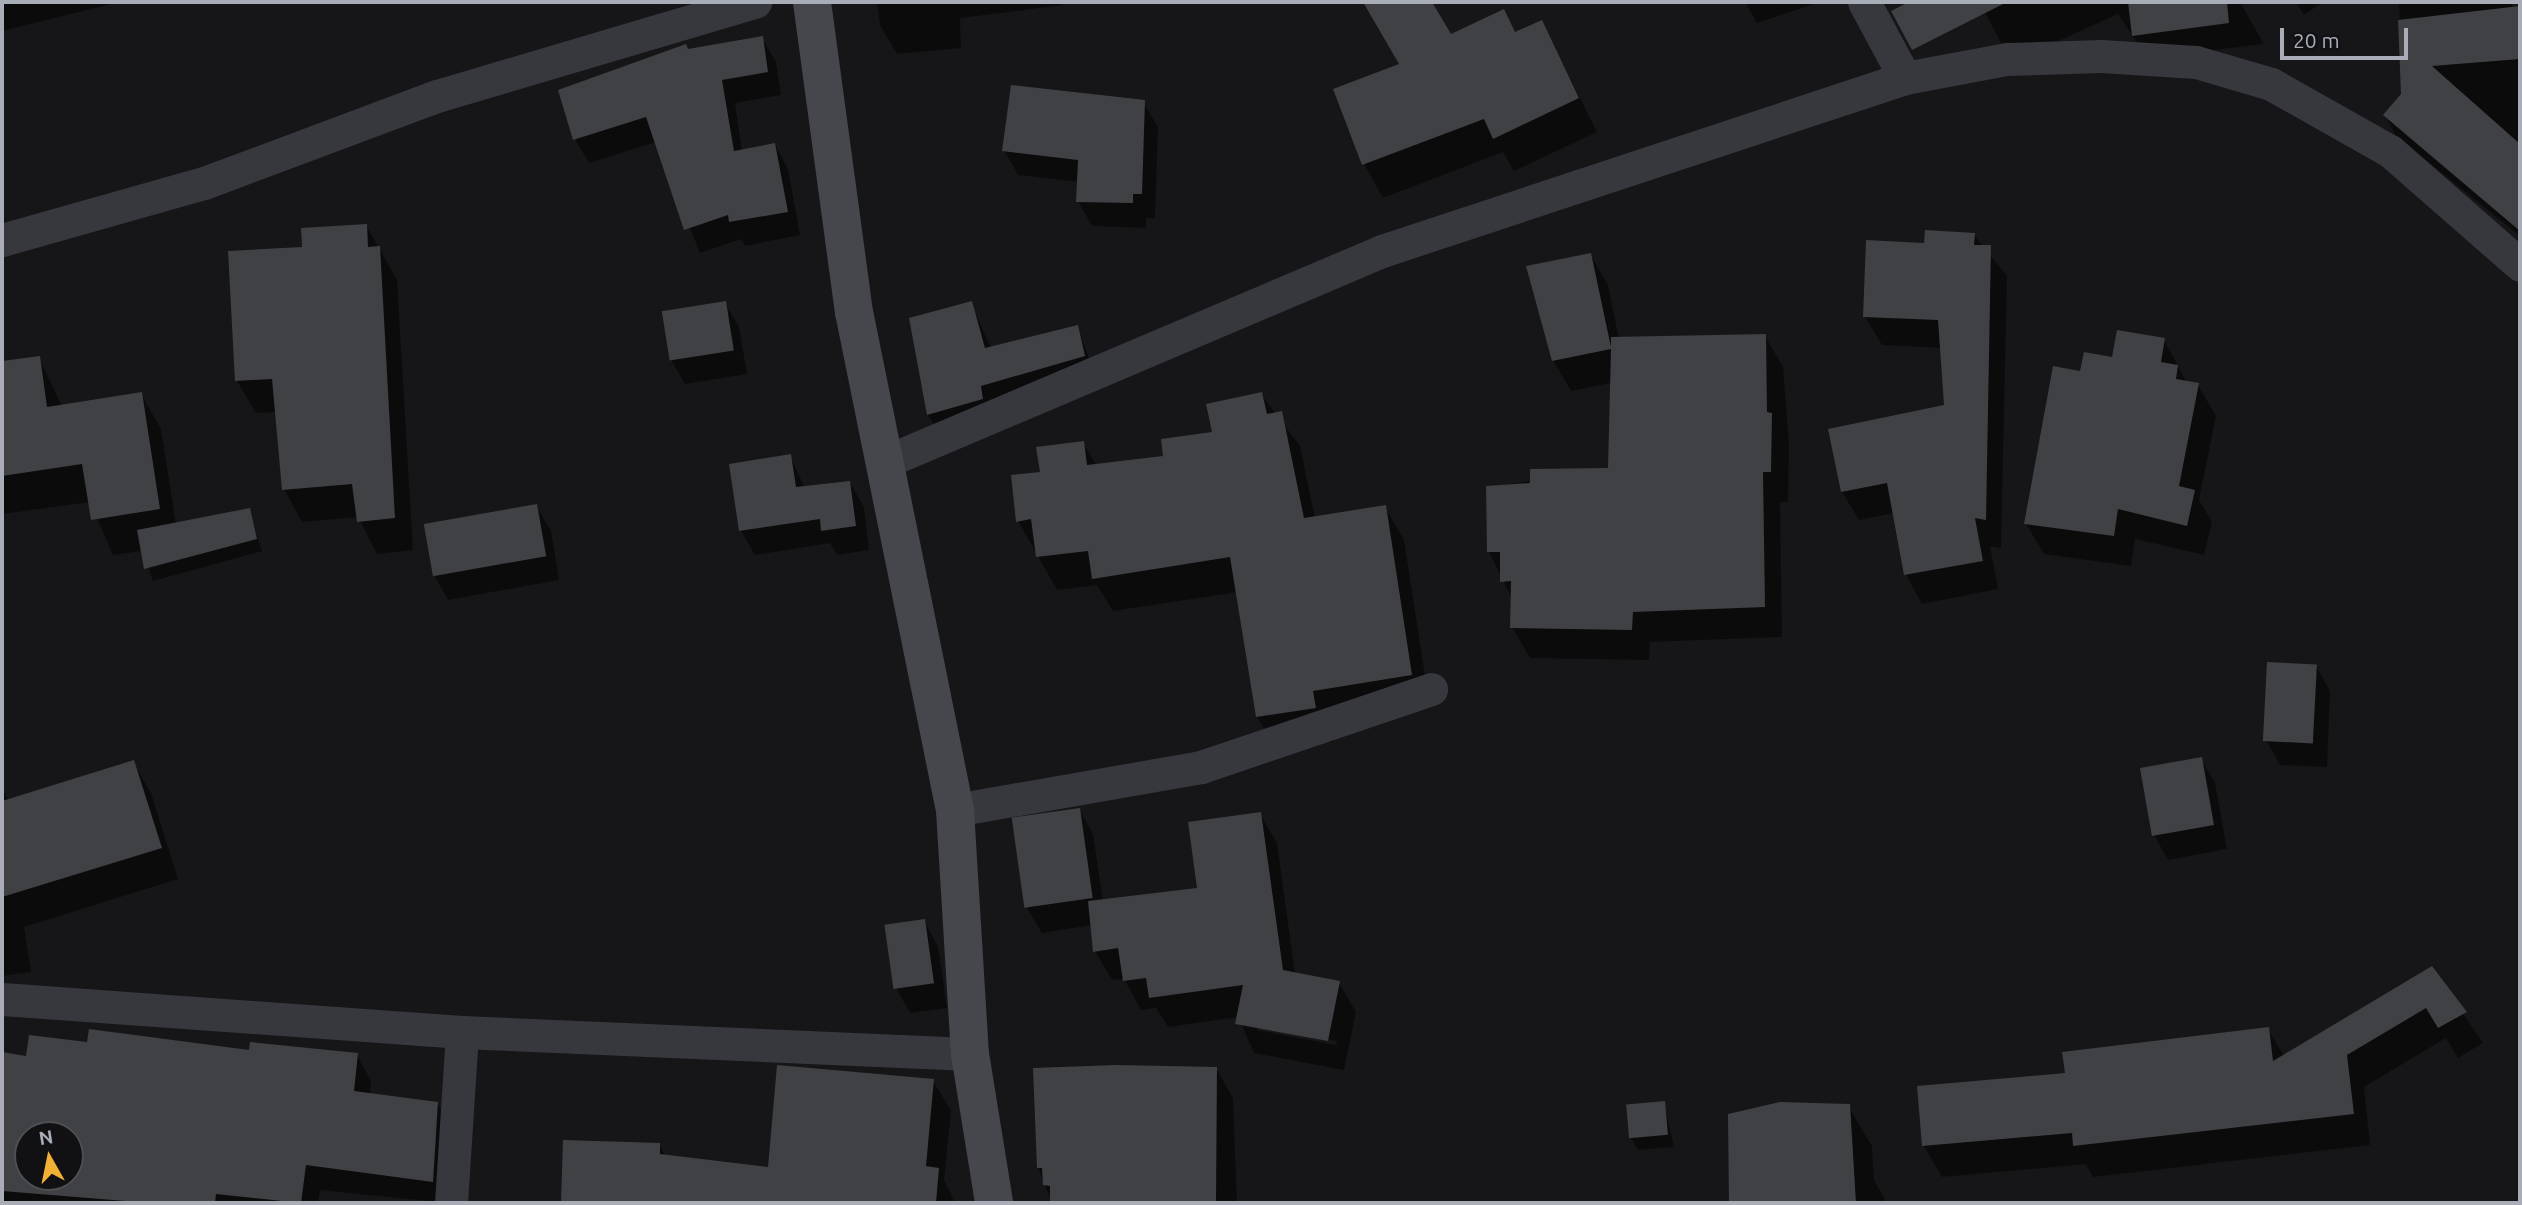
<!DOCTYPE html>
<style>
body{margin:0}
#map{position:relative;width:2522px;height:1205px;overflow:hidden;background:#161618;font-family:Ubuntu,sans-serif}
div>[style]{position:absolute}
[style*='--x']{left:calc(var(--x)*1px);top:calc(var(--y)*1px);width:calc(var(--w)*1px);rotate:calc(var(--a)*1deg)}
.shadow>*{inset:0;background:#0007}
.building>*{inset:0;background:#404145;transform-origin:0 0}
.street>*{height:33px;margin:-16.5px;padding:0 16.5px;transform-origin:16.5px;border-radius:16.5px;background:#37383d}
.secondary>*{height:38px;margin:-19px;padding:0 19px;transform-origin:19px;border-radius:19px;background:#45474d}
span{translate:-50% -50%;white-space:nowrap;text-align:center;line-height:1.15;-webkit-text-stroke:6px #111113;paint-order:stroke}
.frame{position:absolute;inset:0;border:4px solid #a8adb8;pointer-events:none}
.north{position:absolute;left:14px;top:1121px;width:70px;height:70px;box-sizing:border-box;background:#111113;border:2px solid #4d4f55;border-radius:50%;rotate:351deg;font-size:19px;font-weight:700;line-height:28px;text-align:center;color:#a8adb8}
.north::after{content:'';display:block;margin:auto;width:24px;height:32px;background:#f2b134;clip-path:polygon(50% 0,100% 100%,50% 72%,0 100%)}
.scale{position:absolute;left:2280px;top:28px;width:128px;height:32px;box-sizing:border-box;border:4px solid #a8adb8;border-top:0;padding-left:9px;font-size:21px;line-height:24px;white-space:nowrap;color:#a8adb8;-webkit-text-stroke:5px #111113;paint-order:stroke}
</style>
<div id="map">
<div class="shadow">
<div style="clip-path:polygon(2px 2px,120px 2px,2px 31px)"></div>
<div style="clip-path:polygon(877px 2px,1062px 2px,1063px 5px,960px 18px,961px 48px,897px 54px,880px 25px)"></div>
<div style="clip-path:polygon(1365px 2px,1430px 2px,1450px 37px,1503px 12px,1516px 34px,1542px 22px,1597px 132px,1514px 171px,1503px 152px,1383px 198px,1364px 164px,1401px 65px)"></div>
<div style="clip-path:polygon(1745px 2px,1820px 2px,1757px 23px)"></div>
<div style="clip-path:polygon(1979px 2px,2240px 2px,2264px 44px,2147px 58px,2118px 14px,2023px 57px,2004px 48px)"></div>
<div style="clip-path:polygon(2296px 2px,2323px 2px,2304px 15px)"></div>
<div style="clip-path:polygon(2399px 2px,2512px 2px,2512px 8px,2520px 8px,2520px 236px,2396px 136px,2385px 115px,2403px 95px)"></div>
<div style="clip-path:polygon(762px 38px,776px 62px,781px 95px,735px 103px,742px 151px,775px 145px,788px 169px,800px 235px,745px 246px,741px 239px,700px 253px,656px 142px,589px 163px,575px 139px,688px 51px)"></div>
<div style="clip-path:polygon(1143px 102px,1158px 127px,1155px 218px,1146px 218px,1146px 228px,1092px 226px,1078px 201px,1079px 182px,1018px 175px,1004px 150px)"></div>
<div style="clip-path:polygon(366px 225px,397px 280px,413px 550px,377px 554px,358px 517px,302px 522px,284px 489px,276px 412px,256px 413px,237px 381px,304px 248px)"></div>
<div style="clip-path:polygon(1974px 235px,2007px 276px,2001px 548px,1990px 546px,1998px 589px,1922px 604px,1906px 575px,1894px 513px,1859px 520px,1842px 492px,1946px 406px,1945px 348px,1882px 345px,1865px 317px,1926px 245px)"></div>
<div style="clip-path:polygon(1590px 254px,1608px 285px,1619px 339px,1765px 336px,1783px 367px,1789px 445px,1788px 502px,1780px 502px,1782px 637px,1650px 642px,1649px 660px,1530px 658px,1512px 627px,1512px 599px,1489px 552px,1488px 487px,1610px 470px,1612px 383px,1571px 391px,1553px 360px)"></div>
<div style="clip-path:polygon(725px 303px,739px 327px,747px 374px,685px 384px,671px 360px)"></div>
<div style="clip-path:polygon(971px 303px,991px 348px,1077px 327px,1098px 381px,943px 439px,928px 415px,911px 319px)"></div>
<div style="clip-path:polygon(2164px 340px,2187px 383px,2198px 385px,2216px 416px,2199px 500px,2212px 522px,2204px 555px,2135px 539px,2131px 566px,2044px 554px,2026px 524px,2082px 373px)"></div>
<div style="clip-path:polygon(39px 358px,62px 406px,141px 394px,161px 429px,176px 524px,249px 510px,262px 551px,153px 581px,142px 551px,113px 555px,90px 502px,2px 514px,2px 363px)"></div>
<div style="clip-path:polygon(1261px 394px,1300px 446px,1315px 518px,1385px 507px,1404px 540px,1430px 708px,1331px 724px,1334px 741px,1277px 750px,1257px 717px,1238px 592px,1113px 611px,1097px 585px,1057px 590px,1018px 521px,1042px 473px,1083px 443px,1097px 466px,1165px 457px,1214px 433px)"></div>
<div style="clip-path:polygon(790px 456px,805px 488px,850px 483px,864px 507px,869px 550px,837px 555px,830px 543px,755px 555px,741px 531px,731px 465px)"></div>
<div style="clip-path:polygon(536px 506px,551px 531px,559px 580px,448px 600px,434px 575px)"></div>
<div style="clip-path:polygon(2316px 666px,2330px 691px,2327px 767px,2280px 765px,2266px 740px)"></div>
<div style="clip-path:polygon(2201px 759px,2215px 783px,2227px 849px,2168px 860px,2154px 835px)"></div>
<div style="clip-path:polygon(133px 762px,151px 793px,178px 879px,24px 927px,31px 972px,2px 976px,2px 788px,9px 801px)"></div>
<div style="clip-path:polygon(evenodd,1079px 810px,1093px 834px,1103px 901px,1199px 889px,1260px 814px,1277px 843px,1295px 974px,1339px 983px,1356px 1012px,1344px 1070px,1254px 1053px,1238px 1017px,1168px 1027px,1156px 1008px,1141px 1010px,1124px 979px,1112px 980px,1095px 951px,1092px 925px,1042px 933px,1027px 908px,1079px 810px,1257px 1026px,1337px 1041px,1336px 1045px,1257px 1030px,1257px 1026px)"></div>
<div style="clip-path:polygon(924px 921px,938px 946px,947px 1008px,910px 1013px,896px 988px)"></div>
<div style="clip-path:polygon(2432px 968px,2483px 1043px,2458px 1058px,2446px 1038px,2364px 1087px,2370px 1145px,2093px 1177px,2086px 1164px,1942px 1177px,1924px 1146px,1919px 1088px,2067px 1075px,2268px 1029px,2284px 1056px)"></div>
<div style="clip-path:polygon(evenodd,89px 1044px,357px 1055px,371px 1081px,370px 1095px,437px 1103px,452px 1129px,447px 1203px,320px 1190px,318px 1203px,2px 1203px,2px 1054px,28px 1058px,89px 1044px,28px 1135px,70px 1135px,70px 1177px,28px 1177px,28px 1135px)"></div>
<div style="clip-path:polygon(1216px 1068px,1233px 1098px,1237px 1203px,1052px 1203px,1038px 1167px)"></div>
<div style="clip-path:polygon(933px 1081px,951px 1111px,944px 1180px,955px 1203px,563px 1203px,565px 1141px,659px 1144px,666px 1157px,769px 1169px)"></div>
<div style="clip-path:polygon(1664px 1103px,1674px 1147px,1638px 1150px,1631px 1138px)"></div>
<div style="clip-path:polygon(1848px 1106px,1872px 1146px,1874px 1180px,1887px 1203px,1731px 1203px,1729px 1116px)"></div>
</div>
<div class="building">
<div style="clip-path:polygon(1363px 2px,1432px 2px,1451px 34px,1504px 9px,1515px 32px,1542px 20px,1579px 98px,1493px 139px,1484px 119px,1362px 165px,1333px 89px,1399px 64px)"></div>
<div style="clip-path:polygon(1909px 2px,2007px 2px,1912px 50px,1891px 11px)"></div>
<div style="clip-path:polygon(2128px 2px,2227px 2px,2229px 23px,2132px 36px)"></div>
<div style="clip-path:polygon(2520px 6px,2520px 59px,2432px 66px,2520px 144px,2520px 231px,2383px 115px,2401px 94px,2398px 20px)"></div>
<div style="clip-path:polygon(763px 36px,768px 72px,722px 80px,734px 151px,775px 143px,788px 212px,729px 222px,728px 215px,684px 230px,646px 117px,573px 140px,558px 90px,686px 44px,688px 49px)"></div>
<div style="clip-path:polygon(1011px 85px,1145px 100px,1142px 194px,1133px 194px,1133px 203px,1076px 202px,1078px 160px,1002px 151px)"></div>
<div style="clip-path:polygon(367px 224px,368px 247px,380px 246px,395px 518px,357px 522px,352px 484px,282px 490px,272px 379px,235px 381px,228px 251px,302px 247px,301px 228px)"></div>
<div style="clip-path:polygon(1925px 230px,1975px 233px,1974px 245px,1991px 245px,1986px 520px,1975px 518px,1983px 561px,1904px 575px,1887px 483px,1841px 492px,1828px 429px,1944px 405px,1938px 320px,1863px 317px,1866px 240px,1924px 243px)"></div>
<div style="clip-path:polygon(1591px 253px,1611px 347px,1611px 337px,1766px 334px,1767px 412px,1772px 413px,1771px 472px,1763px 472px,1765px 607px,1633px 612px,1632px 630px,1510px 628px,1511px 581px,1500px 582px,1500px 552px,1487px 552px,1486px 486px,1530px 483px,1530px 469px,1608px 468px,1611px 349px,1552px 361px,1526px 266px)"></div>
<div style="left:726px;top:301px;width:50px;height:65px;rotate:81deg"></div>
<div style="clip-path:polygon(972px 301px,985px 348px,1078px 325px,1085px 356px,981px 386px,983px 399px,927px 415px,909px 318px)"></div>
<div style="clip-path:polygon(2117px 330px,2165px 338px,2161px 362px,2178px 365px,2176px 379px,2199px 383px,2179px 486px,2195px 490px,2187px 526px,2118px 509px,2114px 536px,2024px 524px,2053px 366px,2080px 371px,2084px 352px,2112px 357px)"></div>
<div style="clip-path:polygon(40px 356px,47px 407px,142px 392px,160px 509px,91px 520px,82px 464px,2px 476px,2px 361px)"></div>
<div style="clip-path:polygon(1262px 392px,1267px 414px,1282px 411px,1304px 518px,1386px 505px,1412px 675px,1313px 691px,1316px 708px,1256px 717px,1230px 557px,1092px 579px,1088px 551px,1036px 557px,1031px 519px,1016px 522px,1011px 475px,1040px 472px,1036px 447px,1084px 441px,1087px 465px,1163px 456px,1161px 439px,1212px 432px,1206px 404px)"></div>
<div style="clip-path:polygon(791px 454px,796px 487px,850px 481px,856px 526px,821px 531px,820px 519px,739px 531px,729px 464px)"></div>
<div style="left:537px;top:504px;width:53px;height:115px;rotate:80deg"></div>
<div style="clip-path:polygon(250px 508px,257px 539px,144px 569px,137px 530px)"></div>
<div style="left:2267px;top:662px;width:50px;height:79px;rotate:3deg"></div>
<div style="left:2202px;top:757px;width:69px;height:63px;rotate:80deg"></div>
<div style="clip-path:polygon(134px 760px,162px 848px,2px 897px,2px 801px)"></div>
<div style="left:1080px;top:808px;width:91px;height:69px;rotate:82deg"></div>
<div style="clip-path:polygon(1261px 812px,1283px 970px,1340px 981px,1328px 1041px,1235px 1024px,1243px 985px,1149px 998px,1146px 978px,1123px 981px,1118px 948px,1093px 952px,1088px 901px,1197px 888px,1188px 822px)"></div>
<div style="left:925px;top:919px;width:65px;height:41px;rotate:82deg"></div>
<div style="clip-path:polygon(2432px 966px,2467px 1012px,2438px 1028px,2426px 1008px,2347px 1055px,2354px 1114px,2073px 1146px,2072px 1133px,1922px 1146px,1917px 1086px,2065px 1073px,2062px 1052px,2269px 1027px,2273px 1061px)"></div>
<div style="clip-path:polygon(evenodd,89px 1029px,249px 1050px,250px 1042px,358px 1053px,354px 1091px,438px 1102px,433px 1182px,306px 1165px,301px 1203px,216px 1194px,215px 1203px,150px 1203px,2px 1191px,2px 1052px,26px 1056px,29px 1035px,87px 1042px,89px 1029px,28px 1135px,70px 1135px,70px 1177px,28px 1177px,28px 1135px)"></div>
<div style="clip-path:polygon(777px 1065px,934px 1079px,926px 1166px,939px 1168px,936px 1203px,561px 1203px,563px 1140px,660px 1143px,660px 1154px,768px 1167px)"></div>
<div style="clip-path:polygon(1116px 1065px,1217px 1067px,1216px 1203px,1050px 1203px,1050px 1186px,1043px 1185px,1042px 1168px,1037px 1168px,1033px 1068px)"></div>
<div style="left:1665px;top:1101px;width:34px;height:39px;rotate:85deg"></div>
<div style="clip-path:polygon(1780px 1102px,1850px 1104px,1856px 1203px,1729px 1203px,1728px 1114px)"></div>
</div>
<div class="street">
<div style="--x:1864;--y:2;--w:86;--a:61.7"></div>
<div style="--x:2;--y:240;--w:210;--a:-15.8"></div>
<div style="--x:204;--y:183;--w:249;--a:-20.5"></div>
<div style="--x:437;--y:96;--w:332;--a:-16.5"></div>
<div style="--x:887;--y:461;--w:538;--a:-22.99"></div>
<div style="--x:1382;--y:251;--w:551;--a:-18.3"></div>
<div style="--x:1905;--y:78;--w:104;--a:-10.6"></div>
<div style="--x:2007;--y:59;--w:94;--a:-1.8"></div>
<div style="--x:2101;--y:56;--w:95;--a:3.6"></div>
<div style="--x:2196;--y:62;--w:78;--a:16.3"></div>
<div style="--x:2271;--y:84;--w:137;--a:29.4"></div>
<div style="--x:2390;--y:151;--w:173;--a:41.2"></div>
<div style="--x:955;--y:810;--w:250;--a:-9.9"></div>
<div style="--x:1201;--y:767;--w:243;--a:-18.7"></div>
<div style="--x:2;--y:999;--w:461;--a:4.1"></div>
<div style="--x:462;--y:1032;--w:508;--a:2.48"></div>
<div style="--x:451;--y:1203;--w:171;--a:-86.3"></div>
</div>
<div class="secondary">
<div style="--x:812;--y:2;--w:313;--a:82.3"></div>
<div style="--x:854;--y:312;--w:508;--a:78.54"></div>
<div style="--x:955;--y:810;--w:244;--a:86.5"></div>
<div style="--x:970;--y:1054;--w:151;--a:80.8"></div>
</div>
<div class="frame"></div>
<div class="north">N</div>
<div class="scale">20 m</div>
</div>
